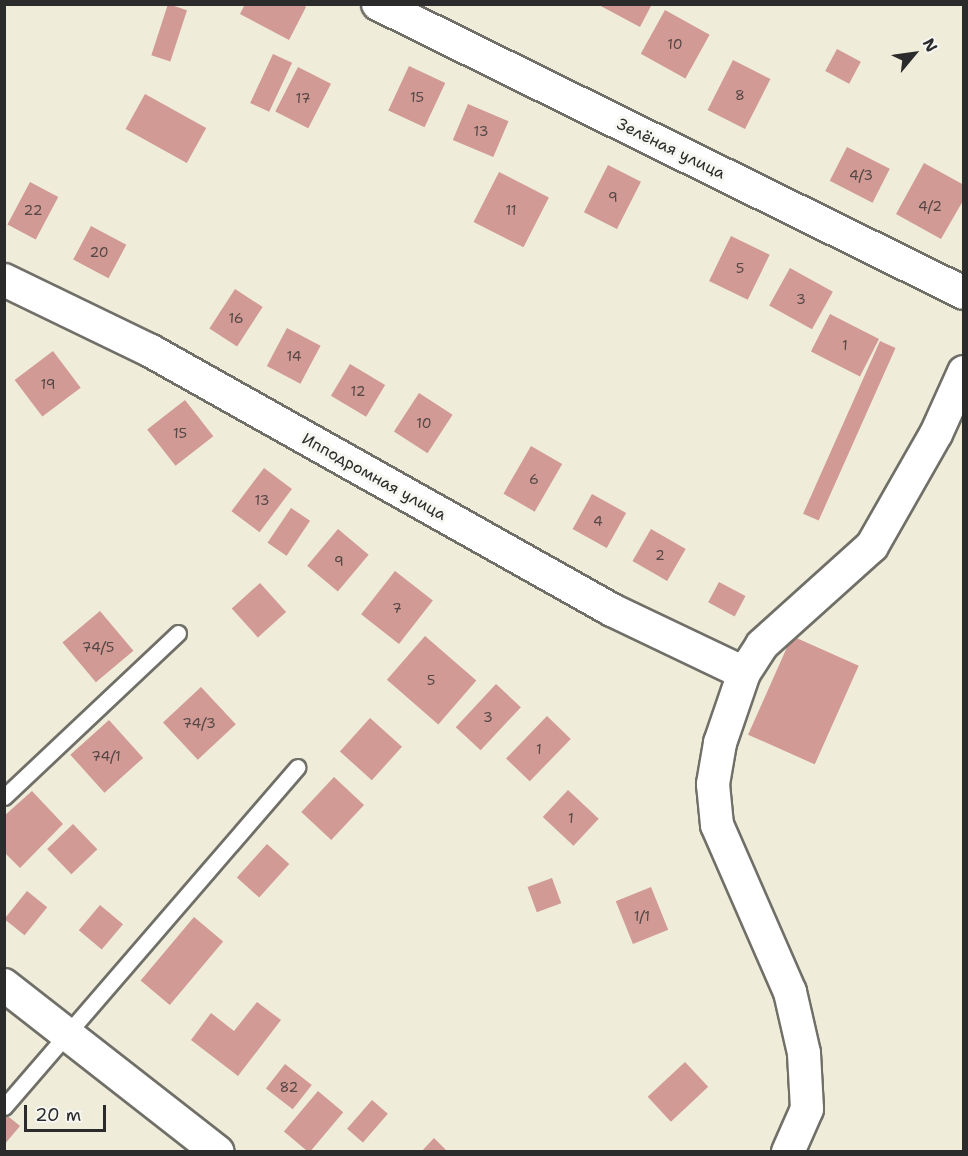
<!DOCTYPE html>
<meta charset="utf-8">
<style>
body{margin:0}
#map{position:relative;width:968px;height:1156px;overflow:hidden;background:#efecd9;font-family:"Shantell Sans",sans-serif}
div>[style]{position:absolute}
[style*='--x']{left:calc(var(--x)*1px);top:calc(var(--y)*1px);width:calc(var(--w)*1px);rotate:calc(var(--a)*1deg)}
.building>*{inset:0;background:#d19a94;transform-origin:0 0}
.roads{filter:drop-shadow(2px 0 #706f68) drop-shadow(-2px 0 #706f68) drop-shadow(0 2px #706f68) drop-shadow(0 -2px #706f68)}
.lane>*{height:15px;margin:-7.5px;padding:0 7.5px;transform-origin:7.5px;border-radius:7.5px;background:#fff}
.street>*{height:32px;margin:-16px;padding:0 16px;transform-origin:16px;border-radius:16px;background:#fff}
span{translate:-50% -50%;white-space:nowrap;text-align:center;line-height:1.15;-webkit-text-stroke:6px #f6f6f2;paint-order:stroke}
.number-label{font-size:14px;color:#544745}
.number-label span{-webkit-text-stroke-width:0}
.street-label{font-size:16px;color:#2b2b2b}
.frame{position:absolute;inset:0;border:6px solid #2b2b2b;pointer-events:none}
.north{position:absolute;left:884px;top:24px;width:60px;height:60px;-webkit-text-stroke:4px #f6f6f2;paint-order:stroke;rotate:61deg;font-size:16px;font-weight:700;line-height:24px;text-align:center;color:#2b2b2b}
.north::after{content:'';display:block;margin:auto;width:21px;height:27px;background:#2b2b2b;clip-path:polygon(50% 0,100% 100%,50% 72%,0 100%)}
.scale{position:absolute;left:24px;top:1105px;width:82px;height:27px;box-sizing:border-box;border:3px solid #2b2b2b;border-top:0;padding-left:8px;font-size:18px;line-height:21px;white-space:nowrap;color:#2b2b2b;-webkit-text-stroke:4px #f6f6f2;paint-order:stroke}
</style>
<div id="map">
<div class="building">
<div style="left:168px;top:4px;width:20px;height:54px;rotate:18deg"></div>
<div style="clip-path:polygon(245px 4px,302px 4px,306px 7px,289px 40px,240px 14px)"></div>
<div style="clip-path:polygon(597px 4px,652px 4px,640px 27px)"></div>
<div style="left:665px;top:10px;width:51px;height:50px;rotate:29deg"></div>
<div style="left:837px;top:49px;width:27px;height:25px;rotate:28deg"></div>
<div style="left:273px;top:54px;width:21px;height:54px;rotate:25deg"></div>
<div style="left:733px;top:60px;width:42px;height:56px;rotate:27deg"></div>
<div style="left:409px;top:66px;width:40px;height:49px;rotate:25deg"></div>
<div style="left:298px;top:67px;width:37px;height:50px;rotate:27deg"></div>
<div style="left:145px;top:94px;width:70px;height:40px;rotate:29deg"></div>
<div style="left:468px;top:104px;width:44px;height:39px;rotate:23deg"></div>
<div style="left:847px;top:147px;width:48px;height:38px;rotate:27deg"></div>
<div style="clip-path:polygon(924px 163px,964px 185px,964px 199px,941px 239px,896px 214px)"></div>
<div style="left:608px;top:165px;width:37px;height:53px;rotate:27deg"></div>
<div style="left:499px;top:172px;width:56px;height:56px;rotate:27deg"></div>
<div style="left:30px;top:182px;width:32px;height:48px;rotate:28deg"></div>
<div style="left:91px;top:226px;width:40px;height:38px;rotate:28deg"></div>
<div style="left:731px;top:236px;width:43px;height:50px;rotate:26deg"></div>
<div style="left:790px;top:268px;width:49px;height:43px;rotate:29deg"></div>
<div style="left:235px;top:289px;width:33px;height:47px;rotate:33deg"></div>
<div style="left:830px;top:314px;width:55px;height:42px;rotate:27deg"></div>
<div style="left:287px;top:328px;width:38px;height:43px;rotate:28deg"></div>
<div style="left:880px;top:341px;width:17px;height:189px;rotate:24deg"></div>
<div style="left:53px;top:351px;width:46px;height:48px;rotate:53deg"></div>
<div style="left:350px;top:364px;width:41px;height:37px;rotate:31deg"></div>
<div style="left:419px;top:393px;width:40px;height:46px;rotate:33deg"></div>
<div style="left:185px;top:400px;width:46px;height:48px;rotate:52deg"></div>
<div style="left:531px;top:446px;width:36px;height:55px;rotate:30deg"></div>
<div style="left:264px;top:468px;width:35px;height:54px;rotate:37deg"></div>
<div style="left:592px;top:494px;width:39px;height:40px;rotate:29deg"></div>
<div style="left:291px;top:508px;width:23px;height:42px;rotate:34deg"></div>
<div style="left:338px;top:529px;width:40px;height:48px;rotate:40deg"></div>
<div style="left:651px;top:529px;width:40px;height:37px;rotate:30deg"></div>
<div style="left:395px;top:571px;width:48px;height:55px;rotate:38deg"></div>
<div style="left:719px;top:582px;width:30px;height:23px;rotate:28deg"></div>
<div style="left:260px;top:583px;width:39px;height:38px;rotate:48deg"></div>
<div style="left:100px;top:611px;width:52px;height:49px;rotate:50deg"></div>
<div style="left:425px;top:636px;width:68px;height:58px;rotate:41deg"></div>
<div style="left:792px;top:636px;width:73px;height:108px;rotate:24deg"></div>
<div style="left:496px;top:684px;width:34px;height:59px;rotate:43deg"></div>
<div style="left:201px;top:687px;width:51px;height:52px;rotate:47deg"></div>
<div style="left:547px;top:716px;width:33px;height:59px;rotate:44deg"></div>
<div style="left:370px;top:718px;width:43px;height:45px;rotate:42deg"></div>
<div style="left:109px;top:720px;width:51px;height:52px;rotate:48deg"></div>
<div style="left:334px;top:777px;width:41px;height:48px;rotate:43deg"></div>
<div style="left:568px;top:790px;width:42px;height:37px;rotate:43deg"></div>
<div style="clip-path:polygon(32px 791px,63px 824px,20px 868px,4px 852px,4px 816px)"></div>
<div style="left:73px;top:824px;width:35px;height:36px;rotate:46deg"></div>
<div style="left:267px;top:844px;width:30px;height:45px;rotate:42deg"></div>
<div style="left:552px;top:878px;width:27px;height:26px;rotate:70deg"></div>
<div style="left:651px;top:887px;width:46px;height:38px;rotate:68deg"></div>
<div style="left:27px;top:891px;width:26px;height:36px;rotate:39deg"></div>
<div style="left:100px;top:905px;width:30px;height:33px;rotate:40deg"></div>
<div style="left:194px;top:917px;width:38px;height:83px;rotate:40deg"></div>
<div style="clip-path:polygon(257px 1002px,281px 1020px,238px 1076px,191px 1040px,211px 1013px,234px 1031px)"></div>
<div style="left:685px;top:1062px;width:34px;height:51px;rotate:47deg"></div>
<div style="left:285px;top:1064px;width:34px;height:31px;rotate:38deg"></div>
<div style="left:318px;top:1091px;width:33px;height:53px;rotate:40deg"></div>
<div style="left:372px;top:1100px;width:21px;height:38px;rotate:41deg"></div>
<div style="clip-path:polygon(4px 1113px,20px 1126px,4px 1145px)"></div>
<div style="clip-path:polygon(434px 1138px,448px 1152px,421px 1152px)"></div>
</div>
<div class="roads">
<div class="lane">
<div style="--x:4;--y:797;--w:239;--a:-43.3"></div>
<div style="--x:4;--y:1107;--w:449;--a:-49.2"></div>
</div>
<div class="street">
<div style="--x:378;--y:4;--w:653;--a:26.25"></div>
<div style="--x:4;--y:280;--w:163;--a:25.8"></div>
<div style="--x:151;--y:351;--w:529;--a:29.33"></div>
<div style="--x:612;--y:610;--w:146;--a:25.5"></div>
<div style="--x:4;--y:985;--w:271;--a:38"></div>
<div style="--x:788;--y:1152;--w:47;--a:-66.2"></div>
<div style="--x:807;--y:1109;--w:56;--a:-93.1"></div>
<div style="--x:804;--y:1053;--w:63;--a:-102.9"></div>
<div style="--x:790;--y:992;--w:182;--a:-113.6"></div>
<div style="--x:717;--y:825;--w:41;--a:-95.6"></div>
<div style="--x:713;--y:784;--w:42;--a:-80.3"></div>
<div style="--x:720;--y:743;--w:74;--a:-71.1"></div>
<div style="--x:744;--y:673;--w:33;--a:-57"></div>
<div style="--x:762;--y:645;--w:148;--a:-42"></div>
<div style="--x:872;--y:546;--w:129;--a:-60.3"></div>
<div style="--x:936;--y:434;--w:68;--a:-65.7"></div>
</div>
</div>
<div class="number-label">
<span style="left:675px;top:44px">10</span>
<span style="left:740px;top:95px">8</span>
<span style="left:417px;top:97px">15</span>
<span style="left:303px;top:98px">17</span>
<span style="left:481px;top:131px">13</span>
<span style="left:861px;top:175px">4/3</span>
<span style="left:613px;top:197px">9</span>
<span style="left:930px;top:206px">4/2</span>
<span style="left:33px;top:210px">22</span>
<span style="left:511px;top:210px">11</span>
<span style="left:99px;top:252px">20</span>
<span style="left:740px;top:268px">5</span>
<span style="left:801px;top:299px">3</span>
<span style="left:236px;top:318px">16</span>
<span style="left:845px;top:345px">1</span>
<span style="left:294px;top:356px">14</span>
<span style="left:48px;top:384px">19</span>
<span style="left:358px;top:391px">12</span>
<span style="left:424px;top:423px">10</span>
<span style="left:180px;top:433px">15</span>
<span style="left:534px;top:479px">6</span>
<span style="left:262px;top:500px">13</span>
<span style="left:598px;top:521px">4</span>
<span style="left:660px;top:555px">2</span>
<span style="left:339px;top:561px">9</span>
<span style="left:397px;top:608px">7</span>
<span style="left:98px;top:647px">74/5</span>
<span style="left:431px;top:680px">5</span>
<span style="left:488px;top:717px">3</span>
<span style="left:199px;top:723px">74/3</span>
<span style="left:539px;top:749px">1</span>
<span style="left:106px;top:756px">74/1</span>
<span style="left:571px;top:818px">1</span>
<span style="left:642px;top:916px">1/1</span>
<span style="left:289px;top:1087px">82</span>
</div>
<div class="street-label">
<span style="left:671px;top:149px;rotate:26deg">Зелёная улица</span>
<span style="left:374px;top:477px;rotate:29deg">Ипподромная улица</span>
</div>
<div class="frame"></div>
<div class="north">N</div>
<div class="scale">20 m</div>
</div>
